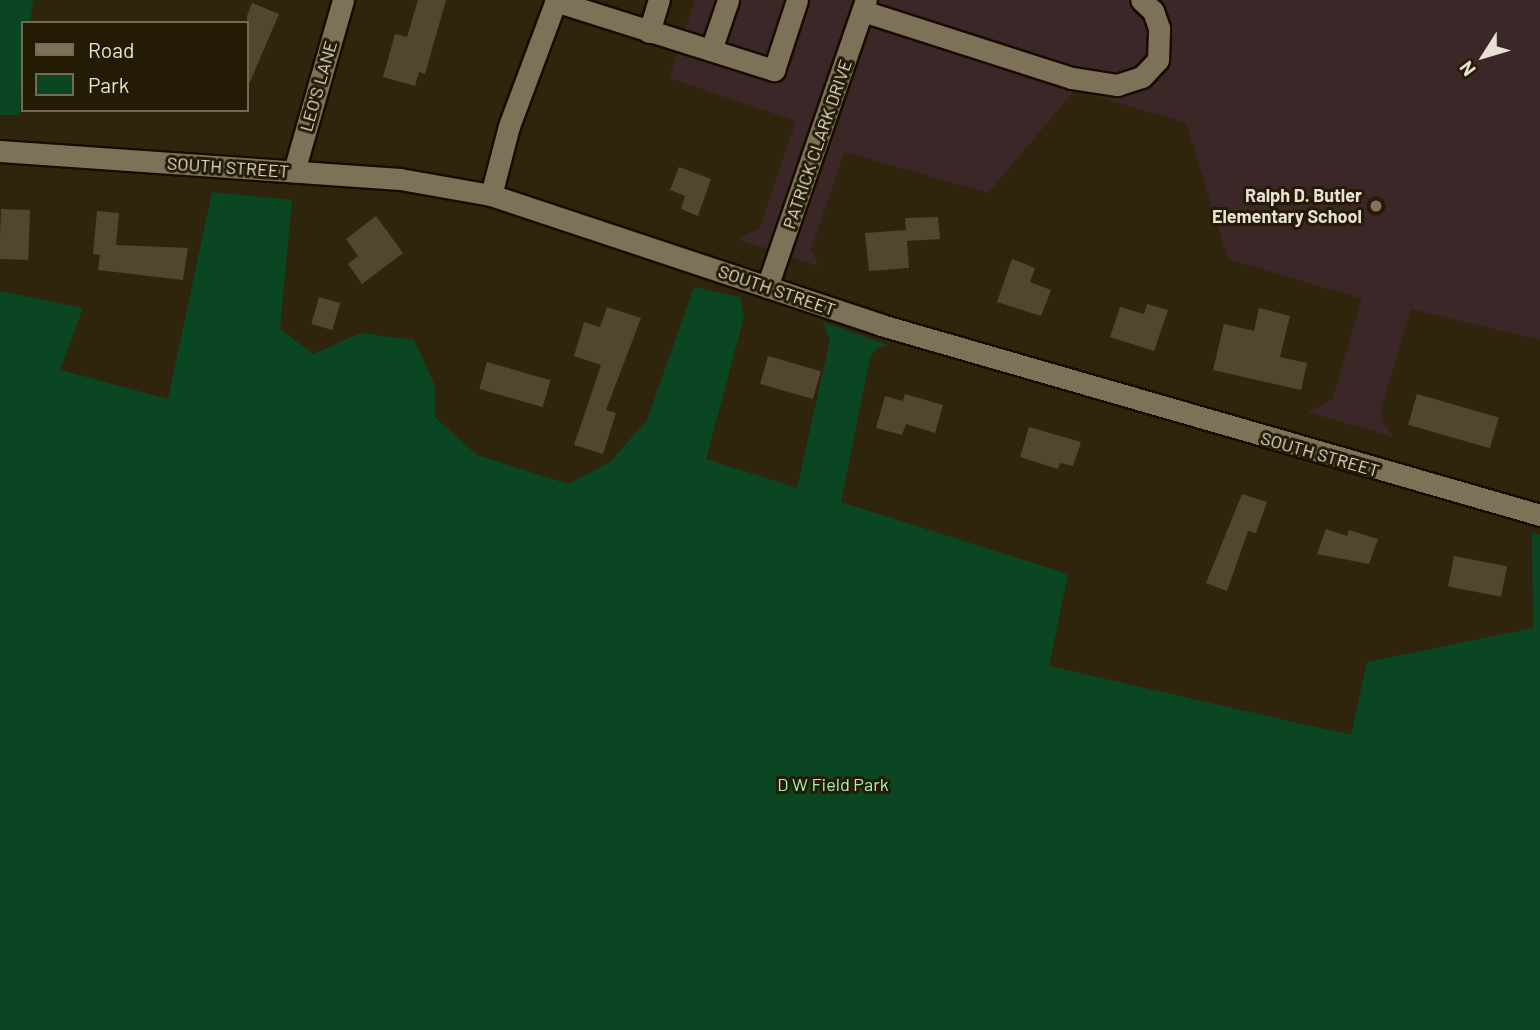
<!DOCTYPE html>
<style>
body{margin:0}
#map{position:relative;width:1540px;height:1030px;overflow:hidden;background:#2e250c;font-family:Barlow,sans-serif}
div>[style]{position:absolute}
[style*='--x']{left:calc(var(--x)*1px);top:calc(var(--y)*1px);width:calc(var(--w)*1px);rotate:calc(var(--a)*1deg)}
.education>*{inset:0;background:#3b2728}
.green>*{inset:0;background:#0b4623}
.building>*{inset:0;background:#51472e;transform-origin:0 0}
.roads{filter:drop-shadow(2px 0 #160d00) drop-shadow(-2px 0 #160d00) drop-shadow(0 2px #160d00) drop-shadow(0 -2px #160d00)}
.minor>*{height:21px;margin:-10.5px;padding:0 10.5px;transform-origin:10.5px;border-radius:10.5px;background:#7d7258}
.dots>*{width:19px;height:19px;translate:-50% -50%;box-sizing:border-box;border:4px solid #241b04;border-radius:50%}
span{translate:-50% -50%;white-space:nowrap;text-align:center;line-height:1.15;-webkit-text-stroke:6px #241b04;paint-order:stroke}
.street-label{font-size:18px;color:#e7e1d3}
.poi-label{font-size:18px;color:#e7e1d3;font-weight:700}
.right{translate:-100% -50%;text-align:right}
.park-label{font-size:18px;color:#a0f2b6}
.legend{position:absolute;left:21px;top:21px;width:228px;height:91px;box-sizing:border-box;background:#241b04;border:2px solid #726a57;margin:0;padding:9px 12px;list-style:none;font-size:21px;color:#e7e1d3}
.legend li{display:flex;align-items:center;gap:14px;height:35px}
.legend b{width:35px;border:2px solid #726a57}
.north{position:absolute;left:1449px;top:21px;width:70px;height:70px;-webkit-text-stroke:5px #241b04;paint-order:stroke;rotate:233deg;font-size:19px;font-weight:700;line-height:28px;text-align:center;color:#e7e1d3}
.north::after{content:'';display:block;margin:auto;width:24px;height:32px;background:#e7e1d3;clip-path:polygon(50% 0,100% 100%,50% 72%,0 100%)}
</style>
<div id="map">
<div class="education">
<div style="clip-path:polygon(695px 0,1540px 0,1540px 340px,1411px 309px,1382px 406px,1383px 423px,1393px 437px,1308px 412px,1332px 400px,1362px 299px,1228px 259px,1186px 123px,1075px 90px,988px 193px,844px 152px,811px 249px,819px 266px,737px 239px,760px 228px,796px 121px,669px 78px)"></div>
</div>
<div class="green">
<div style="clip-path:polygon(0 0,33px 0,30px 23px,23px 23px,20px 115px,0 115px)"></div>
<div style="clip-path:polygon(212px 192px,292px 200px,280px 329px,313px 354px,361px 333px,414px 340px,435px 386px,435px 417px,477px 455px,568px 484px,610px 462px,647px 420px,694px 287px,740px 297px,744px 317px,706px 459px,797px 488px,830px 340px,823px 322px,888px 345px,877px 348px,870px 357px,841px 502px,1068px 574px,1049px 666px,1351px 735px,1367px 662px,1533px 628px,1532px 532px,1540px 535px,1540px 1030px,0 1030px,0 291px,83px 308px,60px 370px,168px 399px)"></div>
</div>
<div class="building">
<div style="clip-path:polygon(418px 0,446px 0,425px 74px,419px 72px,415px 86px,383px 77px,395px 34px,407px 37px)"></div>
<div style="clip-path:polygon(252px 3px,279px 14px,247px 89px,247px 16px)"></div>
<div style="clip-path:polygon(679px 167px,711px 179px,698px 216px,681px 209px,685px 196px,670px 190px)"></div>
<div style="left:1px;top:209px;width:29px;height:50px;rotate:2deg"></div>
<div style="clip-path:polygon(97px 211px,119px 213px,116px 245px,188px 248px,183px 280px,98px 270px,100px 255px,93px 254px)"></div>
<div style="clip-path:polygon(376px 216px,403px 253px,362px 284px,348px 264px,358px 256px,346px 239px)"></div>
<div style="clip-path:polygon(938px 217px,940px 239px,907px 241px,909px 268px,869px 271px,865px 233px,906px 230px,905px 218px)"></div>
<div style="clip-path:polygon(1012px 259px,1035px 268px,1030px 282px,1051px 290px,1041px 316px,997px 302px)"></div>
<div style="left:319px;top:297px;width:22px;height:28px;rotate:16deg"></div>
<div style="clip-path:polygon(1147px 304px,1168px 310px,1154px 351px,1110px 337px,1120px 307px,1144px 314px)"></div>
<div style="clip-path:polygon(607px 307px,641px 318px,606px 410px,616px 413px,603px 454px,574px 445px,601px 365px,574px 356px,584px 322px,600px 327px)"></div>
<div style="clip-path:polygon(1259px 308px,1290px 316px,1280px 357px,1307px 363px,1301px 390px,1213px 370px,1224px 324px,1254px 331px)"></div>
<div style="left:768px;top:356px;width:55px;height:29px;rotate:16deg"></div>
<div style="left:487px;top:362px;width:66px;height:28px;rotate:16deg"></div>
<div style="clip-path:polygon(905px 394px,943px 405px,935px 433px,906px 424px,902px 435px,876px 428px,885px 396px,903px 401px)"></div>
<div style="left:1417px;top:394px;width:85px;height:32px;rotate:16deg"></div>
<div style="clip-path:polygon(1029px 427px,1081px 442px,1073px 466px,1060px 463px,1058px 469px,1020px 457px)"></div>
<div style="clip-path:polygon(1242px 494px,1267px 502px,1256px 533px,1248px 531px,1227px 591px,1206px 583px)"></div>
<div style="clip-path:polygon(1326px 529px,1347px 536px,1349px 530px,1378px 539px,1369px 564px,1317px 554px)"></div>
<div style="left:1454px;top:556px;width:54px;height:31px;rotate:11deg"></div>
</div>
<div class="roads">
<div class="minor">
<div style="--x:555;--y:1;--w:230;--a:17.5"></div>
<div style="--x:774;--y:70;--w:74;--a:-71.8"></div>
<div style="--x:863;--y:11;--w:219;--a:17.8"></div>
<div style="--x:1072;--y:78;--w:46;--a:8.8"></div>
<div style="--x:1117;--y:85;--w:26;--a:-18"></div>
<div style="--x:1142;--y:77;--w:23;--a:-47"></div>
<div style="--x:1158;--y:60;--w:32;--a:-88"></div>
<div style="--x:1159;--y:28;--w:18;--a:-109"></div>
<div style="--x:1153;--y:11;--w:16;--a:-137"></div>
<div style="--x:649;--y:32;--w:34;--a:-73"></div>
<div style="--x:711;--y:50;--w:53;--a:-71.2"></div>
<div style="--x:0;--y:151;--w:401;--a:4"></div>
<div style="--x:400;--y:179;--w:92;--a:10"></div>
<div style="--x:491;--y:195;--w:411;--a:18.4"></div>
<div style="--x:881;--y:325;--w:686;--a:16.08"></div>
<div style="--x:294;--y:171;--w:178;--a:-74"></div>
<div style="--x:491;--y:195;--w:71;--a:-75.4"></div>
<div style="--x:509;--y:126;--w:134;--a:-69.5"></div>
<div style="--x:767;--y:287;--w:304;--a:-71"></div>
</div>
</div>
<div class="dots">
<div style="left:1376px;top:206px;background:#8d6e63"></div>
</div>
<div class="street-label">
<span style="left:318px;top:86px;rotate:-74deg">LEO'S LANE</span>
<span style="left:817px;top:144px;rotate:-71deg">PATRICK CLARK DRIVE</span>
<span style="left:228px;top:167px;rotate:4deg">SOUTH STREET</span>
<span style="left:777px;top:290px;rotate:19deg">SOUTH STREET</span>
<span style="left:1320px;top:454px;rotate:16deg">SOUTH STREET</span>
</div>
<div class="poi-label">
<span class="right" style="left:1362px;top:206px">Ralph D. Butler<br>Elementary School</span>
</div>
<div class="park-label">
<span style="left:833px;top:784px">D W Field Park</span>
</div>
<ul class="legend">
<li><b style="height:9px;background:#7d7258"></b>Road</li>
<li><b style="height:19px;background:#0b4623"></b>Park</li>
</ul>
<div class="north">N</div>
</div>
